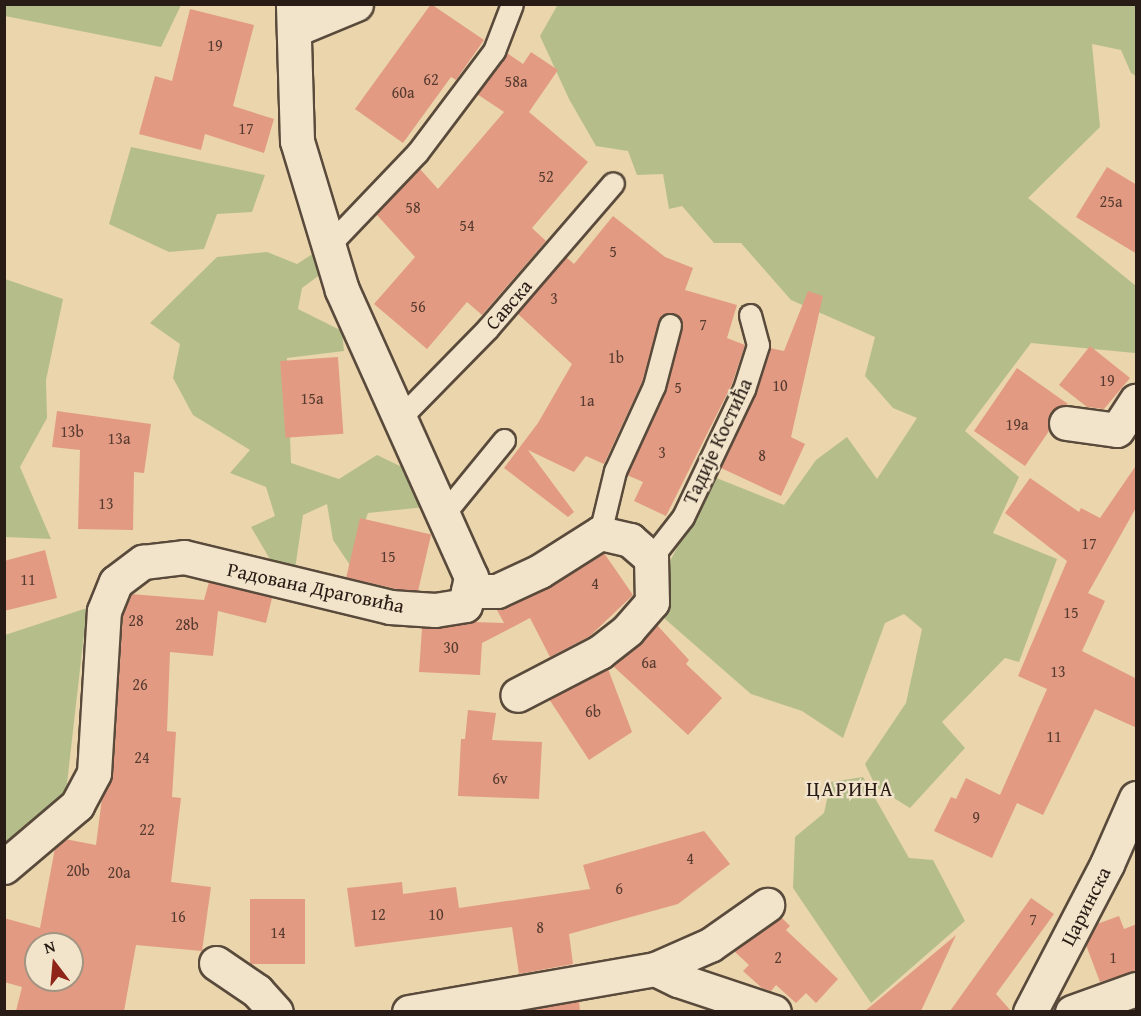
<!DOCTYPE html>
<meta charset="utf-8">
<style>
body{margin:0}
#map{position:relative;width:1141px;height:1016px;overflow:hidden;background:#ead5ad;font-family:"Gentium Book Plus",serif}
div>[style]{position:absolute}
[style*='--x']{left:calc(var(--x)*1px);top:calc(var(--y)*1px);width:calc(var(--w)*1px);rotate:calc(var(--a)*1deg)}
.green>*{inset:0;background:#b5be8b}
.building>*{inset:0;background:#e29b82;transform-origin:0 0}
.roads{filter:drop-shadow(2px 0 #594a3b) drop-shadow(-2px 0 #594a3b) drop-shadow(0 2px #594a3b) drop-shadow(0 -2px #594a3b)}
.service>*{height:21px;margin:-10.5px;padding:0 10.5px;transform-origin:10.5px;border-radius:10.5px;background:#f1e4ca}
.minor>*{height:33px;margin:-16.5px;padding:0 16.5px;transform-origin:16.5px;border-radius:16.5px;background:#f1e4ca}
span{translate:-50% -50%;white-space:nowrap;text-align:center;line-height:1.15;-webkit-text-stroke:4.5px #f1e4ca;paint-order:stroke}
.number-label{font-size:16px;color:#573b30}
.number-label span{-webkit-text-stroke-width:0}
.street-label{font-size:20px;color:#291b15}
.neighbourhood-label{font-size:21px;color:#291b15;letter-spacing:1.5px}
.frame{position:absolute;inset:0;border:6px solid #291b15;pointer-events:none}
.north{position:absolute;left:24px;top:932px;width:60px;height:60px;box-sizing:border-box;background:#f1e4ca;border:2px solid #a19482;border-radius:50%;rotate:344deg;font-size:16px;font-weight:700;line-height:24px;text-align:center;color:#291b15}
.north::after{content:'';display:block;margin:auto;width:21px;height:27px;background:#8f2418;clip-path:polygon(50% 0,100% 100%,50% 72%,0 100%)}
</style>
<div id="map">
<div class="green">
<div style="clip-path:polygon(4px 5px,5px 4px,181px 5px,161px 47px,5px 16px)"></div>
<div style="clip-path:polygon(557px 6px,1136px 5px,1136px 76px,1131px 73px,1121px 50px,1092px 44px,1100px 127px,1028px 198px,1136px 286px,1135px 353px,1031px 343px,965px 431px,1019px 477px,993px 533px,1057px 559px,1019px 662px,1005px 658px,942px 722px,965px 748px,910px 808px,876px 787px,865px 764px,906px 703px,922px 629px,904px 614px,885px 623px,843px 738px,802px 711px,751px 694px,657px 612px,669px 563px,714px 477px,784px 505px,816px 460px,847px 437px,877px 479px,917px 418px,893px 408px,865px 376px,875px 337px,791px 300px,741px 243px,714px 243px,682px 206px,669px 209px,663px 174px,637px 175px,628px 151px,596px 146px,569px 99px,540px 36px)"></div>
<div style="clip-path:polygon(131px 147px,265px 175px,252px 212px,217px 214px,204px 249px,169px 252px,109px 224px)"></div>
<div style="clip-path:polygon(267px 252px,297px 264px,314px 253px,321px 274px,302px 288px,298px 309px,342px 331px,344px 351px,287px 358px,291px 463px,339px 479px,377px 455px,404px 468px,425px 507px,368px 513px,350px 565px,333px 540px,327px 504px,303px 515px,295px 569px,274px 566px,251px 527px,275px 516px,266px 487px,230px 473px,250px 450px,193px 415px,173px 378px,180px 344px,150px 323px,217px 257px)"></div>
<div style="clip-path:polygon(5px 279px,63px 299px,46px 380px,47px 418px,20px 467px,51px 539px,5px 537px)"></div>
<div style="clip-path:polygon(87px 608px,66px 792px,5px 853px,5px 635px)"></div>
<div style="clip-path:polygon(863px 777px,909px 858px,933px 860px,965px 921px,871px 1003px,793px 888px,795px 837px,824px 813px,831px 782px)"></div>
</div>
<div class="building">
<div style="clip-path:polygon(431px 4px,484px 40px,456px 80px,451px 77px,403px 143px,355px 109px)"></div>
<div style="clip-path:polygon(190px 9px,254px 25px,233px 106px,274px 119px,264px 153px,205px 134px,201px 150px,139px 134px,155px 76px,172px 81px)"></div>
<div style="clip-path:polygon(531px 52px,558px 70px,529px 112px,588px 162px,532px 228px,546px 241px,482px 315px,467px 302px,427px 349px,374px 304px,415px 257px,376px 214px,420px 169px,438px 189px,504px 112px,477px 94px,507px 53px,523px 64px)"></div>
<div style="clip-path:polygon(1107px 167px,1137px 185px,1137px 254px,1076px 217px)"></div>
<div style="clip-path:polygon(613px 216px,665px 257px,693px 268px,685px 290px,737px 305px,727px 338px,745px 345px,732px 384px,666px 516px,634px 501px,643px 482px,627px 475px,666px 391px,682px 328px,678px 316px,667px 313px,661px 316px,642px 382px,604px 464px,586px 456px,574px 472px,528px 450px,574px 512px,568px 517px,504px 468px,538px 423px,572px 364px,517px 313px,566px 257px,574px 264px)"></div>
<div style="clip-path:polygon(808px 291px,823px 296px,791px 437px,805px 444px,781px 496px,721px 468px,756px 394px,770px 348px,784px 351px)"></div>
<div style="clip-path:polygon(1090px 346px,1130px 378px,1104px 409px,1087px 407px,1059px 385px)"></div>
<div style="left:338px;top:357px;width:77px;height:58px;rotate:86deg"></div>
<div style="clip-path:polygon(1017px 368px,1068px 404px,1051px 412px,1049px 431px,1025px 466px,974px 431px)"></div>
<div style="clip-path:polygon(57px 411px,151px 424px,144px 473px,134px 472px,133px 530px,78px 529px,80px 450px,52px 447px)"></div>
<div style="clip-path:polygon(1135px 467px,1137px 506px,1088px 593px,1105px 601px,1082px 651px,1137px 679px,1137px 728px,1095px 709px,1043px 815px,1017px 803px,992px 858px,934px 831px,951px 797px,956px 799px,966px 778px,1000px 795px,1047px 689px,1018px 676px,1067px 561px,1005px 513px,1030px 478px,1079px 512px,1081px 508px,1100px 518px)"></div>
<div style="left:360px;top:518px;width:73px;height:61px;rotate:13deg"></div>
<div style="clip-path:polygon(45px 550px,57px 598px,4px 611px,4px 561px)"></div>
<div style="clip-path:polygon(604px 553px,633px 595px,590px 636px,550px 657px,530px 618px,482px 643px,480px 675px,419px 672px,422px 628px,472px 622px,504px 623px,497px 610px,548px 588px)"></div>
<div style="clip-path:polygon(evenodd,209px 582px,272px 598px,266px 623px,218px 611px,213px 656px,170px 652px,167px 731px,176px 732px,172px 797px,181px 798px,171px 882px,211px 887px,202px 951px,136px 945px,124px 1011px,16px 1011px,22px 987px,4px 982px,4px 918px,40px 928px,55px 848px,65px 839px,96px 845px,102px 798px,113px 774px,123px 615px,131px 594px,204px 600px,209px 582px,36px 944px,72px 944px,72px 980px,36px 980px,36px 944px)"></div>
<div style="clip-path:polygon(657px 625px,689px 660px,686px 664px,722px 698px,688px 735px,613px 666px)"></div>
<div style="clip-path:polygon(608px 669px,632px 732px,589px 760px,549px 699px)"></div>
<div style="clip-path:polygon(468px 710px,496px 713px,492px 740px,542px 742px,539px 799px,458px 796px,461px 739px,465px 739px)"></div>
<div style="clip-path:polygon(704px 831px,730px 864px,678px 904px,569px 934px,573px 964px,519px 974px,512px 927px,355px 947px,347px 888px,402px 882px,403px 894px,456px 887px,459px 908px,590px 889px,583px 865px)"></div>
<div style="clip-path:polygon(1031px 898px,1054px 914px,996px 994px,1011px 1011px,950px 1011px)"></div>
<div style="left:250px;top:899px;width:55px;height:65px"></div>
<div style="clip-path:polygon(1119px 916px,1124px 929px,1137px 924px,1137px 971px,1100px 982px,1086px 945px,1097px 924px)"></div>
<div style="clip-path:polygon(781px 917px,790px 926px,786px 930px,838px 979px,816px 1003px,806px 993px,796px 1003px,776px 985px,771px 991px,762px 988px,743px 971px,749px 965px,734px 951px)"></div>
<div style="clip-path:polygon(956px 935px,921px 1011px,865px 1011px)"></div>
<div style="clip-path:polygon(579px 1001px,580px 1011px,524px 1011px)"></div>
</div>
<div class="roads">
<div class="service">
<div style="--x:329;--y:245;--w:127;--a:-46.3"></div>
<div style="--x:417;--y:153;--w:128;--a:-53"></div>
<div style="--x:494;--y:51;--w:50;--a:-69"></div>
<div style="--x:398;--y:420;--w:129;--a:-45.6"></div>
<div style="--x:488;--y:328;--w:191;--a:-49.2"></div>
<div style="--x:442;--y:516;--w:98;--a:-50.8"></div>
<div style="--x:600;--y:533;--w:64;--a:-76.4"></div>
<div style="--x:615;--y:471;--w:94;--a:-65.4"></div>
<div style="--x:654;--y:386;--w:63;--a:-75.3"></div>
<div style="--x:651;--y:558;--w:52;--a:-52"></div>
<div style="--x:683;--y:517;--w:142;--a:-64.5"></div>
<div style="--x:744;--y:389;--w:46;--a:-72.3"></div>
<div style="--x:758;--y:345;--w:31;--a:-105"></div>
</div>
<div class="minor">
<div style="--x:296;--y:29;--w:65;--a:-22.6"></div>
<div style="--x:1066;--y:423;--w:51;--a:7.8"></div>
<div style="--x:1117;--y:430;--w:35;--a:-57"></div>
<div style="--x:468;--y:591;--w:29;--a:0"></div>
<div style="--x:497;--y:591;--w:47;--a:-24.9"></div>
<div style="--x:540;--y:571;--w:71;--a:-32.3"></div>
<div style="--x:600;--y:533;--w:31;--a:13"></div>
<div style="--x:630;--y:540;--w:28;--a:41"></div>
<div style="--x:651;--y:558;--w:44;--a:88.7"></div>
<div style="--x:652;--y:602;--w:37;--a:131"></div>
<div style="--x:628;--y:630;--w:36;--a:142"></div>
<div style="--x:600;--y:652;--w:93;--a:152.6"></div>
<div style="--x:4;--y:867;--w:96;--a:-40.3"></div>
<div style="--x:77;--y:805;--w:36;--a:-62"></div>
<div style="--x:94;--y:773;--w:162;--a:-86.5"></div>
<div style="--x:104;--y:611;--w:31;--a:-68"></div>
<div style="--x:116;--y:582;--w:34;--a:-37"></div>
<div style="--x:143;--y:562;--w:41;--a:-7"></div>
<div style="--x:184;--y:557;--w:212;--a:13.6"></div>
<div style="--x:390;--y:607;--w:45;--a:3.8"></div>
<div style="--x:435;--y:610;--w:30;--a:-9"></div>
<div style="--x:465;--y:605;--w:29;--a:-78"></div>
<div style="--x:471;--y:577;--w:315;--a:-114.2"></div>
<div style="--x:342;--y:290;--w:156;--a:-106.8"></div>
<div style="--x:297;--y:141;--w:137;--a:-91.7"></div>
<div style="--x:216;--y:963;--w:50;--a:34.3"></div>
<div style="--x:257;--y:991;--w:28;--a:48"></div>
<div style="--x:655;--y:969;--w:60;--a:-23.6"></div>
<div style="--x:710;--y:945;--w:70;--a:-35.1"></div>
<div style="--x:409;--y:1012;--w:250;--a:-9.9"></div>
<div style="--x:655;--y:969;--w:25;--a:26"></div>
<div style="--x:678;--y:980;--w:101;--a:18.4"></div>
<div style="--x:1030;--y:1012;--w:167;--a:-62.5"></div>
<div style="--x:1107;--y:864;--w:72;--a:-66.3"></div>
<div style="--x:1072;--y:1012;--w:68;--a:-19.8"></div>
</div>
</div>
<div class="number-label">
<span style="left:215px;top:45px">19</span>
<span style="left:431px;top:79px">62</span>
<span style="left:516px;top:81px">58a</span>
<span style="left:403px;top:92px">60a</span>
<span style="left:246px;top:128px">17</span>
<span style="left:546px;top:176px">52</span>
<span style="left:1111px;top:201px">25a</span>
<span style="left:413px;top:207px">58</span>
<span style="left:467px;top:225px">54</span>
<span style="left:613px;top:251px">5</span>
<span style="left:554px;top:298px">3</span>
<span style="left:418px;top:306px">56</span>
<span style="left:703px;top:324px">7</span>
<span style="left:616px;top:357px">1b</span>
<span style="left:1107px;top:380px">19</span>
<span style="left:780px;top:385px">10</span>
<span style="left:678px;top:387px">5</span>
<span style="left:312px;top:398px">15a</span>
<span style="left:587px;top:400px">1a</span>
<span style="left:1017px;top:424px">19a</span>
<span style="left:72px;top:431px">13b</span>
<span style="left:119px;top:438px">13a</span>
<span style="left:662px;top:452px">3</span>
<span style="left:762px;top:455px">8</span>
<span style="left:106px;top:503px">13</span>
<span style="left:1089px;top:543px">17</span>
<span style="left:388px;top:556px">15</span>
<span style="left:28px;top:579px">11</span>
<span style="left:595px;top:583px">4</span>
<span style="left:1071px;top:612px">15</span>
<span style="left:136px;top:620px">28</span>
<span style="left:187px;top:624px">28b</span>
<span style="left:451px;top:647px">30</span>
<span style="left:649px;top:662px">6a</span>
<span style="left:1058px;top:671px">13</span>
<span style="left:140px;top:684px">26</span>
<span style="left:593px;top:711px">6b</span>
<span style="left:1054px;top:736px">11</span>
<span style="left:142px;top:757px">24</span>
<span style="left:500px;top:778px">6v</span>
<span style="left:976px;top:817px">9</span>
<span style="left:147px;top:829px">22</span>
<span style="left:690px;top:858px">4</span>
<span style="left:78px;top:870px">20b</span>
<span style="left:119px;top:872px">20a</span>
<span style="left:619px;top:888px">6</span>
<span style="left:378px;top:914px">12</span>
<span style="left:436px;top:914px">10</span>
<span style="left:178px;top:916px">16</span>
<span style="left:1033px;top:919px">7</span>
<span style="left:540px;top:927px">8</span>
<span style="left:278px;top:932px">14</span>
<span style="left:778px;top:957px">2</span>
<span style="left:1113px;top:957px">1</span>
</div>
<div class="street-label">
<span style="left:508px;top:304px;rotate:-49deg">Савска</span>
<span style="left:717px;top:441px;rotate:-65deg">Тадије Костића</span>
<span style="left:316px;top:587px;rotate:12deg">Радована Драговића</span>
<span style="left:1085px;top:906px;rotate:-63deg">Царинска</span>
</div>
<div class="neighbourhood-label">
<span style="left:850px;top:789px">ЦАРИНА</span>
</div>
<div class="frame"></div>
<div class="north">N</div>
</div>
